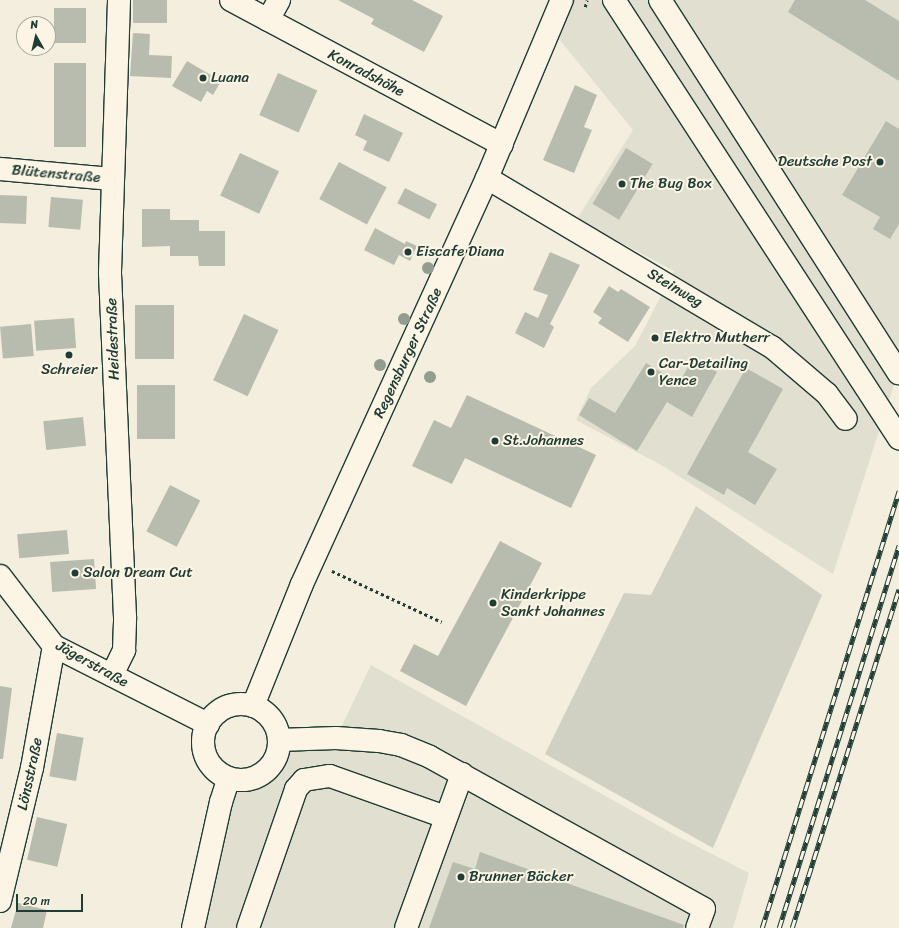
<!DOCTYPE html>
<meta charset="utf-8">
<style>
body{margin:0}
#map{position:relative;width:899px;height:928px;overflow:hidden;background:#f3eede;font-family:Sriracha,sans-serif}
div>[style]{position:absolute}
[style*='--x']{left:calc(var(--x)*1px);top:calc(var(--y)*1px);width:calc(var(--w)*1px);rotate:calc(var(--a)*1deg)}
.built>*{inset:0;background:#e1dfd0}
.green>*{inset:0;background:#d0d1c2}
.building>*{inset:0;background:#b8bcae;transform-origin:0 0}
.path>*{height:2.5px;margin-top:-1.25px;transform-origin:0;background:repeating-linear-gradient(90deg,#1f3d34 0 3px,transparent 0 6px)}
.roads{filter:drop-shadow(1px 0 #1f3d34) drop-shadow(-1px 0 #1f3d34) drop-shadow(0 1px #1f3d34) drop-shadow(0 -1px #1f3d34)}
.minor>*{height:22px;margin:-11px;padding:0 11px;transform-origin:11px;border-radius:11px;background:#fcf5e5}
.major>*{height:22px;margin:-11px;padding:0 11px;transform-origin:11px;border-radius:11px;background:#fcf5e5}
.major>.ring{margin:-11px;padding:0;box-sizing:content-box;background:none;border:22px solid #fcf5e5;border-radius:50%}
.highway>*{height:22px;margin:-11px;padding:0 11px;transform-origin:11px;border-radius:11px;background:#fcf5e5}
.rail>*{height:4.5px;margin-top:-2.25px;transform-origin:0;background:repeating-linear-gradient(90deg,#fcf5e5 0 9px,#1f3d34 0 18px);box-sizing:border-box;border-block:1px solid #1f3d34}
.trees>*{width:12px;height:12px;margin:-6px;border-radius:50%;background:#929d90}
.dots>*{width:11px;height:11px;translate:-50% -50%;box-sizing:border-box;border:2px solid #fcf5e5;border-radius:50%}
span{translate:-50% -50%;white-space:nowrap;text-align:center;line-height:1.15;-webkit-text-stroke:4px #fcf5e5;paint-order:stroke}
.street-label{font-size:15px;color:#1f3d34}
.poi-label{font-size:15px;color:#1f3d34}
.left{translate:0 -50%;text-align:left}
.right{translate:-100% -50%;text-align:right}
.north{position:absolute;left:16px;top:16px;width:40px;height:40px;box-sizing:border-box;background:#fcf5e5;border:1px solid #a4ab9e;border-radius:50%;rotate:352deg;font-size:11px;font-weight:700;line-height:16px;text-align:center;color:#1f3d34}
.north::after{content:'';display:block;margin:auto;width:14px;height:18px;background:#1f3d34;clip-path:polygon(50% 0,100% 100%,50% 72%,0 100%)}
.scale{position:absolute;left:16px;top:894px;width:67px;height:18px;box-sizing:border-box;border:2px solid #1f3d34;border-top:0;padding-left:5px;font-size:12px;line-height:14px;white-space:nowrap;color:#1f3d34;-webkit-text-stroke:3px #fcf5e5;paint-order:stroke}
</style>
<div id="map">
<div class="built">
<div style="clip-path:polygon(562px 0,899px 0,899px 369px,833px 574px,663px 466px,576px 420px,591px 388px,635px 346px,674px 271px,577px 219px,633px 130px,551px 29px)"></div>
<div style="clip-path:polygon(371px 665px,677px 836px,749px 873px,733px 928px,193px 928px,229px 778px,241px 780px,263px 772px,277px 754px,279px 740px,336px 738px)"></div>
</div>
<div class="green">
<div style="clip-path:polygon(696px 506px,822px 595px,713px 848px,545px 754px,624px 593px,651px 595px)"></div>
</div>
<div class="building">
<div style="left:133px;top:0;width:34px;height:23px"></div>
<div style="clip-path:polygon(338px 0,412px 0,443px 16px,424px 52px,371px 24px,374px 19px)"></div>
<div style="clip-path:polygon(795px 0,865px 0,899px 21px,899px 81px,788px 12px)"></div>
<div style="left:54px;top:8px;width:32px;height:35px"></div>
<div style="clip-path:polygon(133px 33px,150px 34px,149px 55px,172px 56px,171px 78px,130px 76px)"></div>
<div style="clip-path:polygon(187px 61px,221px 81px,213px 95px,207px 91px,201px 102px,172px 86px)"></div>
<div style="left:54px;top:63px;width:32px;height:84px"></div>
<div style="left:278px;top:73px;width:43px;height:46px;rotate:24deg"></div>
<div style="clip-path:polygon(575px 85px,597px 95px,584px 127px,592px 130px,574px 173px,543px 160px)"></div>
<div style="clip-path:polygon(364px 114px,403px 133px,389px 162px,363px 150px,367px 141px,355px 135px)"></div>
<div style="clip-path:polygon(886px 121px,899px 129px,899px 224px,890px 239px,873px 229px,880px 217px,842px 195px)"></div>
<div style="left:626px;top:148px;width:31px;height:65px;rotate:31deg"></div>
<div style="left:240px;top:153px;width:43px;height:47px;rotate:25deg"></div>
<div style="left:339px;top:162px;width:54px;height:42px;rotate:28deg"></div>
<div style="left:405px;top:188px;width:36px;height:17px;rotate:27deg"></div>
<div style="left:0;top:195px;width:27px;height:28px;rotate:2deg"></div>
<div style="left:51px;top:197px;width:32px;height:30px;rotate:5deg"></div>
<div style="clip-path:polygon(142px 209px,170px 209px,170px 220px,199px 220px,199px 231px,225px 231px,225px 266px,199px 266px,198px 256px,170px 256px,170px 246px,142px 247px)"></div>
<div style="clip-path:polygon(375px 228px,405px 244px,406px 241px,417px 246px,410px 261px,399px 255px,394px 265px,364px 250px)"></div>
<div style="clip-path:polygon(550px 252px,580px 265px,550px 324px,554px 327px,544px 348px,515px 333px,525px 312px,538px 318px,548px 295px,533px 290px)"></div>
<div style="clip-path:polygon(609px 286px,618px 292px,621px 289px,650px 307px,628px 342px,598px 323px,602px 318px,593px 312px)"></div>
<div style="left:135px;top:305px;width:39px;height:54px"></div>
<div style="left:244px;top:314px;width:38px;height:73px;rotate:25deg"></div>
<div style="left:74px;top:318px;width:30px;height:40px;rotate:86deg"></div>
<div style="left:31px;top:324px;width:32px;height:31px;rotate:85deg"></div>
<div style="clip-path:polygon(693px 358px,717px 372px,692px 417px,667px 402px,637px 451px,579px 415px,589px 398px,615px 413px,646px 363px,679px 383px)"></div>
<div style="clip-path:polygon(746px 368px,783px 389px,748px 452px,777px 469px,755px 505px,727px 488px,724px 495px,687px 474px)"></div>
<div style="left:137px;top:385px;width:38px;height:54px"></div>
<div style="clip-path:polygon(467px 395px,596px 455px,571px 508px,465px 458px,452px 484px,412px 466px,434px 420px,451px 428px)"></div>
<div style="left:83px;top:417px;width:29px;height:40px;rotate:84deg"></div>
<div style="left:170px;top:485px;width:34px;height:52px;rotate:27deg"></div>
<div style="left:67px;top:530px;width:24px;height:50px;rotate:85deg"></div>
<div style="clip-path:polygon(500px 541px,542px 563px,466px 706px,400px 671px,414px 644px,438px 656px)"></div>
<div style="left:94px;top:559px;width:30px;height:44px;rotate:86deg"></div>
<div style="clip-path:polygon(0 686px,12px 688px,3px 759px,0 759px)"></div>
<div style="left:57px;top:733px;width:27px;height:44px;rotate:10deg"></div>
<div style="left:37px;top:817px;width:31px;height:44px;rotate:13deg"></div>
<div style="clip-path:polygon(480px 852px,684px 925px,683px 928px,429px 928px,453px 862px,475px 869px)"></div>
<div style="clip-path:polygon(18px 903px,47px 910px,43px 928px,11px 928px)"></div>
</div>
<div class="path">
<div style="--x:585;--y:7;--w:7;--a:-74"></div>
<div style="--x:332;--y:571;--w:121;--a:24.9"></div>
</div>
<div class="roads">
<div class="minor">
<div style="--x:231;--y:0;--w:307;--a:28.1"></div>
<div style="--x:268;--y:20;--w:23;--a:-61"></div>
<div style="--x:0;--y:169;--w:112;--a:5.1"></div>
<div style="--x:487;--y:178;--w:331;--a:30.7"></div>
<div style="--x:772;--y:347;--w:72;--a:40.5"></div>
<div style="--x:827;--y:394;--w:31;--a:53"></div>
<div style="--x:0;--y:576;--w:88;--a:52.4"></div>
<div style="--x:54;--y:646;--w:173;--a:26.9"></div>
<div style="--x:112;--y:675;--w:28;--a:-64"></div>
<div style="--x:124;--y:650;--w:33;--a:-88"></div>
<div style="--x:125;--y:617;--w:345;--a:-92.5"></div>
<div style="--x:110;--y:272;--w:272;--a:-88.1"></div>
<div style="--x:279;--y:740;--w:57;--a:-2"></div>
<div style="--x:336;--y:738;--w:43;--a:4"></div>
<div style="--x:379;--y:741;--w:22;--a:10"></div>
<div style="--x:401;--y:745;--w:31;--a:22"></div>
<div style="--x:430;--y:757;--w:313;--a:29"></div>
<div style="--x:704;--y:909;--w:20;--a:110"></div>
<div style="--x:0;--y:901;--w:137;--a:-76.5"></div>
<div style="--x:32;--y:768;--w:124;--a:-79.8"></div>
<div style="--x:248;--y:928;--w:147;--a:-70.9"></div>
<div style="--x:296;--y:789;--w:12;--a:-48"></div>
<div style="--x:304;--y:780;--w:26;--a:-9"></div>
<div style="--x:330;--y:776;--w:122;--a:19.6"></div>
<div style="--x:406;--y:928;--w:164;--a:-70"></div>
</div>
<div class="major">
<div class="ring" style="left:203px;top:704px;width:54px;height:54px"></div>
<div style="--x:253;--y:706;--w:131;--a:-68.1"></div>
<div style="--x:302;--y:584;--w:446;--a:-65.5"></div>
<div style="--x:487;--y:178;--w:193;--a:-67.2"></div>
<div style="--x:193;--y:928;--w:129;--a:-77.5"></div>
<div style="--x:221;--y:802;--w:25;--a:-72"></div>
</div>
<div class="highway">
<div style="--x:614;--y:0;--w:523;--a:56.95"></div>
<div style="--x:660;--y:0;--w:443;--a:57.4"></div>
</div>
</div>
<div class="rail">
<div style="--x:762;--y:928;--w:458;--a:-72.6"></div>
<div style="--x:779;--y:928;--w:401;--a:-72.6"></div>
<div style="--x:792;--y:928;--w:355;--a:-72.5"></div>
</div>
<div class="trees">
<div style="left:428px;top:268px"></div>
<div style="left:404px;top:319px"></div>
<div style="left:380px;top:365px"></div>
<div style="left:430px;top:377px"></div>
</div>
<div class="dots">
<div style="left:203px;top:78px;background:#1f3d34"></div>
<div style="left:880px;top:162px;background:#1f3d34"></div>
<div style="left:622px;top:184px;background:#1f3d34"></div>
<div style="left:408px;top:252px;background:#1f3d34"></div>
<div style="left:655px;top:338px;background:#1f3d34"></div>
<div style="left:69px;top:355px;background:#1f3d34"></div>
<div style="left:651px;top:372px;background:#1f3d34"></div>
<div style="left:495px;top:441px;background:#1f3d34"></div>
<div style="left:75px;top:573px;background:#1f3d34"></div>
<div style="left:493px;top:603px;background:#1f3d34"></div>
<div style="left:461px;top:877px;background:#1f3d34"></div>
</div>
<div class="street-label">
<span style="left:366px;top:73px;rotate:28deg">Konradshöhe</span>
<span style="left:56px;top:174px;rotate:5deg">Blütenstraße</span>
<span style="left:675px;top:288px;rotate:31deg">Steinweg</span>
<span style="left:113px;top:339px;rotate:-92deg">Heidestraße</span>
<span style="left:408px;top:353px;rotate:-65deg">Regensburger Straße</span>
<span style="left:92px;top:664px;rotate:29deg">Jägerstraße</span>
<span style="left:30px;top:774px;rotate:-78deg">Lönsstraße</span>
</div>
<div class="poi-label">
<span class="left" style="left:211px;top:78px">Luana</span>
<span class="right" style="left:872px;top:162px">Deutsche Post</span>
<span class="left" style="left:630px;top:184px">The Bug Box</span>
<span class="left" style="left:416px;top:252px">Eiscafe Diana</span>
<span class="left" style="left:663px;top:338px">Elektro Mutherr</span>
<span class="left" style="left:659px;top:372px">Car-Detailing<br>Yence</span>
<span style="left:69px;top:370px">Schreier</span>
<span class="left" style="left:503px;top:441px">St.Johannes</span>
<span class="left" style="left:83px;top:573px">Salon Dream Cut</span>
<span class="left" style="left:501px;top:603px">Kinderkrippe<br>Sankt Johannes</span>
<span class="left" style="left:469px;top:877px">Brunner Bäcker</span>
</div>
<div class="north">N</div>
<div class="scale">20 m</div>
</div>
